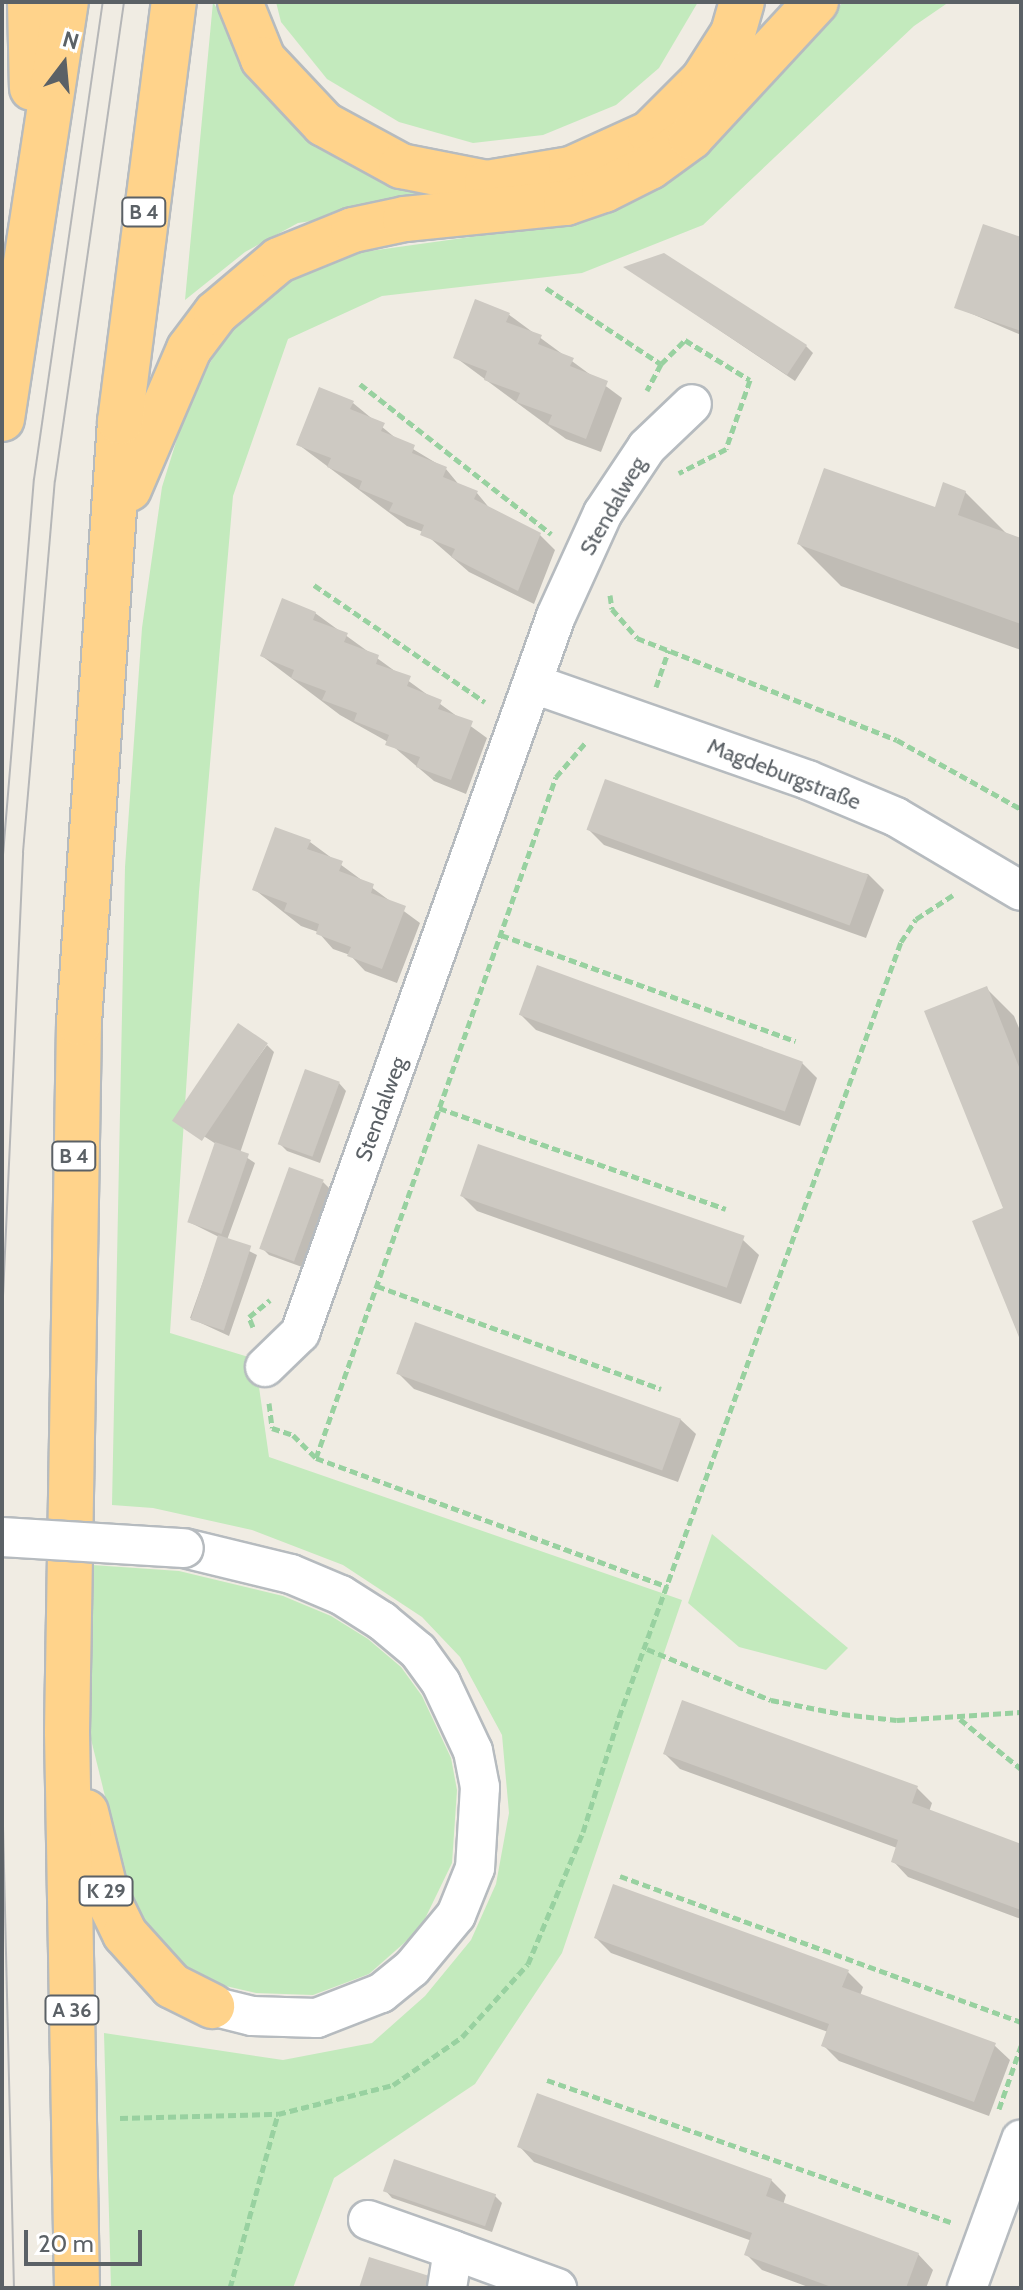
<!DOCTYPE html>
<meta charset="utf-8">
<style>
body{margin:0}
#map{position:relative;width:1023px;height:2290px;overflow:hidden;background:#f0ece3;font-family:Cabin,sans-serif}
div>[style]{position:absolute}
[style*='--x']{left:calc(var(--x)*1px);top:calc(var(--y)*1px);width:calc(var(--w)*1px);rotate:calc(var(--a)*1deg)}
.green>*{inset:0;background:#c3eabd}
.shadow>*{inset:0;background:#0003}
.building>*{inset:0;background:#cdc9c2;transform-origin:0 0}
.path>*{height:5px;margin-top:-2.5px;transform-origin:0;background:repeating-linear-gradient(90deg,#98d1a0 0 8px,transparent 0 12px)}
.roads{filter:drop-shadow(2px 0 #b6bbbf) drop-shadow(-2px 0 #b6bbbf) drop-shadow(0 2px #b6bbbf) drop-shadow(0 -2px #b6bbbf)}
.minor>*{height:38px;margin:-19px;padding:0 19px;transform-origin:19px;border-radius:19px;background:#fff}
.highway>*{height:44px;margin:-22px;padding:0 22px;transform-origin:22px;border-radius:22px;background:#ffd38b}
.tram>*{height:2px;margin:-1px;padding:0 1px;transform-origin:1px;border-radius:1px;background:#b5b6b7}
.bridges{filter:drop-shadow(2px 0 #b6bbbf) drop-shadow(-2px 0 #b6bbbf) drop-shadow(0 2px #b6bbbf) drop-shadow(0 -2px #b6bbbf)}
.minor-bridge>*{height:38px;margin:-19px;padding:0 19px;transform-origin:19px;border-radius:19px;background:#fff}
span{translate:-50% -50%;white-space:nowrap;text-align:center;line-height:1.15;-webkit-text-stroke:6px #fff;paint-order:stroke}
.shield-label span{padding:2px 6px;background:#fff;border:2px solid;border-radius:6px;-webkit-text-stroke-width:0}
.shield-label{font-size:20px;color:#5b6166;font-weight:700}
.street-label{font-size:22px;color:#5b6166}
.frame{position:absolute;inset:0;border:4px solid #5b6166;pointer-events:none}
.north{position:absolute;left:24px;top:24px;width:80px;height:80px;-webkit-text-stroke:6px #fff;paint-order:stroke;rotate:16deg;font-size:22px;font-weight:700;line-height:32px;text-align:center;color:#5b6166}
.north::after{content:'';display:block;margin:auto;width:28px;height:36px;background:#5b6166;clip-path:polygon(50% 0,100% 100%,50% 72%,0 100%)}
.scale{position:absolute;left:24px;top:2230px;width:118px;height:36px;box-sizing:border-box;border:4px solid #5b6166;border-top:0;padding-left:10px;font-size:24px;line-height:28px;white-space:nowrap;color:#5b6166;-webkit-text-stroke:6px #fff;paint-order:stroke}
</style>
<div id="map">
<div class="green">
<div style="clip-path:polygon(213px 2px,270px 99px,313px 138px,451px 200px,298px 223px,245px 252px,185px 300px)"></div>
<div style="clip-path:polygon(276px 2px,698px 2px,659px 68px,616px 105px,543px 135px,473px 143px,399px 122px,327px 79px,281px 22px)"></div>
<div style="clip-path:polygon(843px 2px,949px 2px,914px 26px,703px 225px,582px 273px,382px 296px,288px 339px,233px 496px,199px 892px,170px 1333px,255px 1359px,269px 1457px,682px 1600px,562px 1953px,475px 2084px,334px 2178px,293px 2288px,111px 2288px,104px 2033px,283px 2060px,372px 2043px,425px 1996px,471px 1940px,496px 1884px,509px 1813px,502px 1735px,460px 1657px,422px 1617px,343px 1565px,252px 1530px,153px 1508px,112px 1505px,125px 867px,142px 628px,162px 487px,190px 397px,231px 327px,278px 287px,348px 254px,571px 223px,668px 184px,768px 90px)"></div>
<div style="clip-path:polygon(712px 1534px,848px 1648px,826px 1670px,739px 1647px,688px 1603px)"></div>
<div style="clip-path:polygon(92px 1565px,179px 1571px,283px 1596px,331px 1616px,368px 1639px,401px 1667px,422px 1696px,451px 1758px,457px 1790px,452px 1863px,420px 1929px,369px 1974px,313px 1995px,256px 1993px,217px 1984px,184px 1968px,143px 1923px,128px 1890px,88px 1727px)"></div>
</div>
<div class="shadow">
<div style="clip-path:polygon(1021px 239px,1021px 335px,956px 307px)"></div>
<div style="clip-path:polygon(627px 268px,806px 346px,813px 353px,795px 381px)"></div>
<div style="clip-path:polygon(508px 314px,622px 398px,601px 452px,566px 439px,455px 357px)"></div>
<div style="clip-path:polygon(353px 403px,398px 440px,446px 469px,460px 486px,477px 493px,491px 510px,540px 535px,555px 550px,534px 604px,469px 572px,423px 532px,407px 526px,299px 445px)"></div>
<div style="clip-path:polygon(965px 492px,1007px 534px,1021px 540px,1021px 650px,841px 586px,799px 544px,936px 509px)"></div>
<div style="clip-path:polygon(315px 613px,487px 738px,466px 794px,434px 781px,388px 742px,340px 715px,262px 656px)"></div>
<div style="clip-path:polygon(589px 830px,868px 874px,884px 890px,866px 938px,604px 845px)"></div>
<div style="clip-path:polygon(310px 842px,420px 923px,397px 983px,365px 971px,350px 955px,333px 949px,318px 932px,301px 926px,254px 889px)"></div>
<div style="clip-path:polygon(986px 988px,1014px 1016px,1021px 1033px,1021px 1337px)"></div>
<div style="clip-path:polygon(521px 1015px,802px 1063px,817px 1078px,800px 1126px,536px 1030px)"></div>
<div style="clip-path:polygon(267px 1045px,274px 1052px,240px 1153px,255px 1163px,227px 1240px,257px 1255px,229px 1336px,190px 1318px,219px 1237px,189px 1222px,216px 1144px,202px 1135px)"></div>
<div style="clip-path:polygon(339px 1083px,346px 1091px,320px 1163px,287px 1151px,280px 1144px)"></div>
<div style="clip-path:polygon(479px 1147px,743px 1240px,759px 1255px,741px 1304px,477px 1211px,462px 1196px)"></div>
<div style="clip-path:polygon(323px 1182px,330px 1189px,302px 1267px,269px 1255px,262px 1248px)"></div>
<div style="clip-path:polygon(399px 1374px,680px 1419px,696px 1434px,678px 1482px,414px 1389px)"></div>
<div style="clip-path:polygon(665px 1754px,917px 1788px,932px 1803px,929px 1812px,1021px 1845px,1021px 1919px,908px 1877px,893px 1861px,897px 1848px,680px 1769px)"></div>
<div style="clip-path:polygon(596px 1938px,848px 1972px,863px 1987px,860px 1996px,994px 2045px,1010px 2060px,989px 2116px,839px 2061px,824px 2046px,828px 2032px,611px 1953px)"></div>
<div style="clip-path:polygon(519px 2146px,771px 2180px,786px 2195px,783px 2205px,918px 2254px,933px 2270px,926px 2288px,811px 2288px,762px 2270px,747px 2255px,752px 2241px,534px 2162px)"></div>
<div style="clip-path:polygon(385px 2190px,495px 2196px,502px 2203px,492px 2232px,392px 2198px)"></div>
</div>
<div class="building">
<div style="clip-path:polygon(983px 224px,1021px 237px,1021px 331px,954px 308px)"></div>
<div style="clip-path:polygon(664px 253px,807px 345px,787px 375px,623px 267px)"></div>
<div style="clip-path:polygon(475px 299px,510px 313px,506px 322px,542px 335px,538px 344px,574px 358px,570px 366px,608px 381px,586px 439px,548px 424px,552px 415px,516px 402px,520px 393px,484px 380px,487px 371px,453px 358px)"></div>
<div style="clip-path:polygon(319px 387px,354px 401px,350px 409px,385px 423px,381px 431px,415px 445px,412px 453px,447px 467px,443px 477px,478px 491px,474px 499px,541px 533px,518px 591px,451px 557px,455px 549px,420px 535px,424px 525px,389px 511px,393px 503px,359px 489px,362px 481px,327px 467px,331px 458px,296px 445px)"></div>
<div style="clip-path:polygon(824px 468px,935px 507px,943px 482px,966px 491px,958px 515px,1021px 538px,1021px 624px,797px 544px)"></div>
<div style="clip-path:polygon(282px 598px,316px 612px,313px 620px,348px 633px,344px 642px,379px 655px,376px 664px,411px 676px,407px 686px,442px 700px,438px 709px,473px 721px,451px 780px,416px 767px,420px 757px,385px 745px,389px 735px,354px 721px,357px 713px,322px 700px,326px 691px,291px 678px,294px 670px,260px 656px)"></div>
<div style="left:605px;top:779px;width:280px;height:54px;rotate:20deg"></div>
<div style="clip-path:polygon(275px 827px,311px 840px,307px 849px,343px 861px,339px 871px,374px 884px,371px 893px,406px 906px,382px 969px,347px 956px,351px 947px,316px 934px,319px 924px,284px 911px,287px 903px,252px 890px)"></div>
<div style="left:537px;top:965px;width:283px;height:53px;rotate:20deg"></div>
<div style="clip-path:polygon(987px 986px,1021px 1072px,1021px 1342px,972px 1221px,1003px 1208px,924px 1011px)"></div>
<div style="left:238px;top:1023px;width:36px;height:118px;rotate:34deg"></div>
<div style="left:305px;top:1069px;width:37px;height:80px;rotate:20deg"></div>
<div style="left:215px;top:1142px;width:36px;height:85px;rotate:19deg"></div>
<div style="left:478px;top:1144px;width:282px;height:55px;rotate:19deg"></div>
<div style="left:289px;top:1167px;width:37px;height:87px;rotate:20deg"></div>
<div style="left:218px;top:1235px;width:35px;height:89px;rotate:18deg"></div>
<div style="left:415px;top:1322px;width:283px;height:55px;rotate:20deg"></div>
<div style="clip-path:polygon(682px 1700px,918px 1786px,912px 1803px,1021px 1844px,1021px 1910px,891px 1862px,898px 1840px,663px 1754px)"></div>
<div style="clip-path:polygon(613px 1884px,849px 1970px,842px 1987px,996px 2043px,974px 2102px,821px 2046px,829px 2024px,594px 1938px)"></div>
<div style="clip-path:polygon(537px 2093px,772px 2179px,766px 2196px,919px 2253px,906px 2288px,834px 2288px,744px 2255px,752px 2233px,517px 2147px)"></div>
<div style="left:394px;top:2159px;width:108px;height:34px;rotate:19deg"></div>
<div style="clip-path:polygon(369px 2257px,442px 2280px,440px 2288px,359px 2288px)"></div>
</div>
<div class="path">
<div style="--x:546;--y:288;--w:138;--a:33.5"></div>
<div style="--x:661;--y:364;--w:30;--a:118"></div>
<div style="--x:661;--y:364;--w:34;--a:-45"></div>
<div style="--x:685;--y:340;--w:76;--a:31.6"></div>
<div style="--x:750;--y:380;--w:73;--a:109.2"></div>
<div style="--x:726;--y:449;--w:53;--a:152.9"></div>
<div style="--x:360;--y:384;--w:243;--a:38.1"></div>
<div style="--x:314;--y:585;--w:207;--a:34.4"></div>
<div style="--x:610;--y:595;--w:14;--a:82"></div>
<div style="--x:612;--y:609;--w:38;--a:49"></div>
<div style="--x:637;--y:638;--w:279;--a:21.4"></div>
<div style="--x:897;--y:740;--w:142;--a:29.1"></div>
<div style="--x:656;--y:687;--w:39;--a:-71"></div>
<div style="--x:501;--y:935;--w:313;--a:19.8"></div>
<div style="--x:439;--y:1108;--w:304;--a:19.4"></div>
<div style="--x:377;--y:1286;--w:302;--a:19.9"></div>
<div style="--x:253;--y:1327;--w:11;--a:-112"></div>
<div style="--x:249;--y:1317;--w:27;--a:-39"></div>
<div style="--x:269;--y:1403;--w:25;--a:83"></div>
<div style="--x:272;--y:1428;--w:22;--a:18"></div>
<div style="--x:293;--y:1435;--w:33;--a:45"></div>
<div style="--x:316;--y:1458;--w:375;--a:20.1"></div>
<div style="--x:316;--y:1458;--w:722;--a:-70.59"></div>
<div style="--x:556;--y:777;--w:45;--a:-49.5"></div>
<div style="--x:647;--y:1649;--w:134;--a:22.4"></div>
<div style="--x:771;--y:1700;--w:72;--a:11.2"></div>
<div style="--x:842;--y:1714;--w:55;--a:6.2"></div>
<div style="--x:897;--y:1720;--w:124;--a:-3.7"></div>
<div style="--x:960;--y:1719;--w:79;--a:39.3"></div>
<div style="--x:620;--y:1876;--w:427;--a:20"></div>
<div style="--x:547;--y:2080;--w:428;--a:19.4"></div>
<div style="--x:999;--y:2109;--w:67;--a:-70.8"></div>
<div style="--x:120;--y:2118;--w:158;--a:-1.5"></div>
<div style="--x:278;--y:2114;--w:119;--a:-14.2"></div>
<div style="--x:393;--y:2085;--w:84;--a:-34.8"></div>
<div style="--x:462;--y:2037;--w:98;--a:-47.9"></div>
<div style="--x:528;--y:1964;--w:143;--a:-67.4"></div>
<div style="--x:583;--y:1832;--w:121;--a:-72.6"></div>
<div style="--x:619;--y:1717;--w:825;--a:-70.01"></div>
<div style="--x:901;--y:942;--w:27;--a:-57"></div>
<div style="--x:916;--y:919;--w:44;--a:-33"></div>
<div style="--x:230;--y:2288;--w:180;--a:-74.6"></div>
</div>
<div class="roads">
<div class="minor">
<div style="--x:534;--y:684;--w:290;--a:19.3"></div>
<div style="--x:808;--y:780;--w:95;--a:22.8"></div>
<div style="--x:896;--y:817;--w:145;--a:30.6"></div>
<div style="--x:265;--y:1367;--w:49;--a:-44.2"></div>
<div style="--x:300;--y:1333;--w:761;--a:-70.35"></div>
<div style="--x:556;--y:616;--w:113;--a:-65.5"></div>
<div style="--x:603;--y:513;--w:79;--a:-56.3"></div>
<div style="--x:647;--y:447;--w:62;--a:-43.7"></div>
<div style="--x:184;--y:1548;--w:110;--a:13.7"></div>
<div style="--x:291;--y:1574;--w:54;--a:22.8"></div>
<div style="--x:341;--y:1595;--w:49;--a:32.4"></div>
<div style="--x:382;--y:1621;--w:47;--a:39.8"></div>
<div style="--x:418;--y:1651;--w:39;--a:54"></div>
<div style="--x:441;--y:1683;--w:75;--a:64.8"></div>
<div style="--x:473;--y:1751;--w:37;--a:79"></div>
<div style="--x:480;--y:1787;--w:81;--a:93.5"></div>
<div style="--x:475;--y:1868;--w:51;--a:112"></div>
<div style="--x:456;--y:1915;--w:69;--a:129.7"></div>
<div style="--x:412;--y:1968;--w:40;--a:141"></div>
<div style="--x:381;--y:1993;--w:69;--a:158.7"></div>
<div style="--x:317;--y:2018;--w:65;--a:-178.2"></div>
<div style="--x:252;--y:2016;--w:41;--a:-166"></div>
<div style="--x:368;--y:2220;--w:90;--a:19.4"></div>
<div style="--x:447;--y:2288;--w:38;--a:-81"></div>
<div style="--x:453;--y:2250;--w:111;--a:20.1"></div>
<div style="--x:967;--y:2288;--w:158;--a:-70"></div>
</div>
<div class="highway">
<div style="--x:30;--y:2;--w:86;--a:88.7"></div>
<div style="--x:240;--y:2;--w:61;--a:68"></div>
<div style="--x:263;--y:59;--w:89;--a:46.8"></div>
<div style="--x:324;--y:124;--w:88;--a:28.6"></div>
<div style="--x:401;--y:166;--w:88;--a:11.2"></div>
<div style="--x:487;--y:183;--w:85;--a:-9.5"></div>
<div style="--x:571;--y:169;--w:87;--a:-24.5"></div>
<div style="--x:650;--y:133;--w:75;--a:-45"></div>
<div style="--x:703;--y:80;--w:56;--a:-57.4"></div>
<div style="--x:733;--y:33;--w:32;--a:-74"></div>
<div style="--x:2;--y:419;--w:422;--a:-81.3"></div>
<div style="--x:129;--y:489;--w:152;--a:-66.8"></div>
<div style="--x:189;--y:349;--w:45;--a:-53.1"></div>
<div style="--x:216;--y:313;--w:82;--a:-40.1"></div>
<div style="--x:279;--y:260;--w:80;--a:-22.1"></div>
<div style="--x:353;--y:230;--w:53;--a:-11.9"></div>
<div style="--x:405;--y:219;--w:162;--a:-5.7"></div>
<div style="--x:566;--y:203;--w:40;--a:-18.9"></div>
<div style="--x:604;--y:190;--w:51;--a:-26.6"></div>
<div style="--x:650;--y:167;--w:51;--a:-36.2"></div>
<div style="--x:691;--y:137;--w:184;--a:-47.2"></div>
<div style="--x:86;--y:1812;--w:88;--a:76.1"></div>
<div style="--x:107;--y:1897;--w:41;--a:64.1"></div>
<div style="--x:125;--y:1934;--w:70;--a:47.9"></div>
<div style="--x:172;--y:1986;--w:45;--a:26.6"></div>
<div style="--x:77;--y:2288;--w:556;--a:-91.03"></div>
<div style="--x:67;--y:1732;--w:709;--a:-89.03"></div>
<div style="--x:79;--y:1023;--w:602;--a:-86.1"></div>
<div style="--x:120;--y:422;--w:423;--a:-82.7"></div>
</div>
</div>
<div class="tram">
<div style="--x:2;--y:867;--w:389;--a:-85.3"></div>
<div style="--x:34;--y:479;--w:482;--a:-81.8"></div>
<div style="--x:2;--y:1318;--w:466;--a:-87.4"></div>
<div style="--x:23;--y:852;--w:372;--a:-85.1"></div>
<div style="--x:55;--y:481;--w:484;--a:-81.8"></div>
<div style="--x:2;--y:1784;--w:504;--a:88.64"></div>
</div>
<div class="bridges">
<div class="minor-bridge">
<div style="--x:2;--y:1537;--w:182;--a:3.5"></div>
</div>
</div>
<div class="shield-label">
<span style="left:144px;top:212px">B 4</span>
<span style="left:74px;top:1156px">B 4</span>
<span style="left:106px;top:1891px">K 29</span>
<span style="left:72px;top:2010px">A 36</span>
</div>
<div class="street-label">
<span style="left:613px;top:506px;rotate:-60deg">Stendalweg</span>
<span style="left:784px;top:774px;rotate:21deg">Magdeburgstraße</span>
<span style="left:381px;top:1109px;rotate:-70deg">Stendalweg</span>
</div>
<div class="frame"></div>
<div class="north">N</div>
<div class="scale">20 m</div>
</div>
